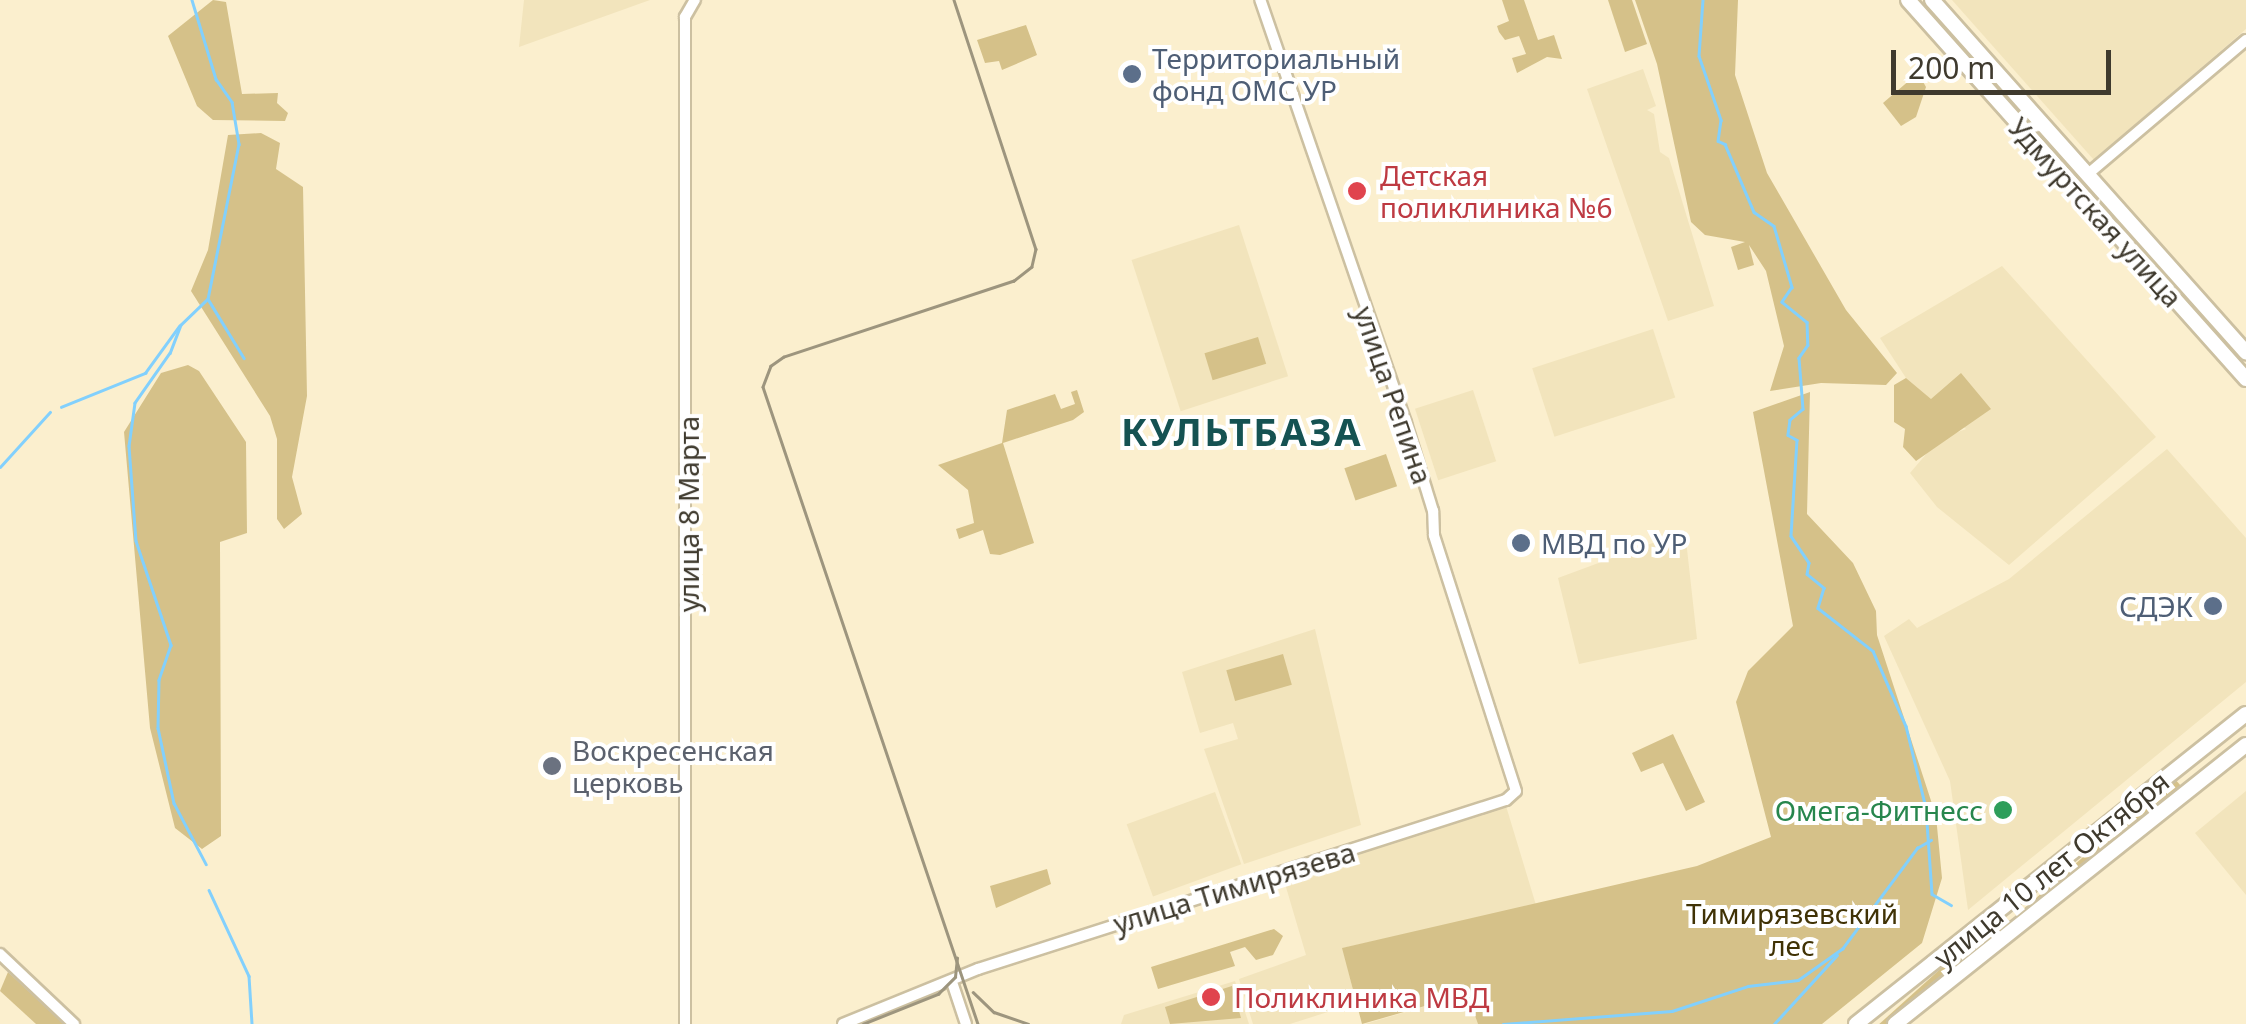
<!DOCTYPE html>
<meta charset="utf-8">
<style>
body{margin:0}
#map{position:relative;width:2246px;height:1024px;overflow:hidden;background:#fbefce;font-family:"Noto Sans",sans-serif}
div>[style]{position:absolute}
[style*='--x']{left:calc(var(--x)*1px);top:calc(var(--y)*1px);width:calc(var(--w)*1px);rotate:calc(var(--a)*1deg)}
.built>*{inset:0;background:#f2e4bc;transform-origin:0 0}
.green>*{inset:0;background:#d5c189;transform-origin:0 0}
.stream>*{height:2.5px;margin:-1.25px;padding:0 1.25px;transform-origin:1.25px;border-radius:1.25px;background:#82d0fd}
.roads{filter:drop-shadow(2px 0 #ccc0a1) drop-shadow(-2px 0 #ccc0a1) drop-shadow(0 2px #ccc0a1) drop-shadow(0 -2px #ccc0a1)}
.minor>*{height:10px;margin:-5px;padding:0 5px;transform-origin:5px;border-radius:5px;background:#fff}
.major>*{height:14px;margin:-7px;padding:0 7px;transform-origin:7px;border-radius:7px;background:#fff}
.tram>*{height:2.5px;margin:-1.25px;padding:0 1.25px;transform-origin:1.25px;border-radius:1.25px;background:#9d957e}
.dots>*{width:28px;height:28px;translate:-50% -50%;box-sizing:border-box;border:5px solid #fff;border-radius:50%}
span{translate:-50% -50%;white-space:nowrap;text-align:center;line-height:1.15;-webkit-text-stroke:8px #fff;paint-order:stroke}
.service-label{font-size:28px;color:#4e5e75}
.left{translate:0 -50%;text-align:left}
.right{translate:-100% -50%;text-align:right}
.health-label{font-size:28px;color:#be3a42}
.street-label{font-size:28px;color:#3f3a2e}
.worship-label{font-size:28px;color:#5b616d}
.leisure-label{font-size:28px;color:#27864d}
.park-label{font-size:28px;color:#403205}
.district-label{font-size:38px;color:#155252;font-weight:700;letter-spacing:2.5px}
.scale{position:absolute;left:1891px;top:50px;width:220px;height:45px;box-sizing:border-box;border:5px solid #3f3a2e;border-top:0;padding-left:12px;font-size:30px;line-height:35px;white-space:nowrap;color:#3f3a2e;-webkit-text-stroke:8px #fff;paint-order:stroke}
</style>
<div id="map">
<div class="built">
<div style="clip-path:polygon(524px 0,650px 0,519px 47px)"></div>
<div style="clip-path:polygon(1952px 0,2246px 0,2246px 29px,2094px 160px)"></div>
<div style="clip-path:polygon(1643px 69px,1656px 106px,1647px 110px,1654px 114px,1660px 152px,1669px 158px,1714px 306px,1668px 321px,1587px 89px)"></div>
<div style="left:1239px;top:225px;width:159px;height:113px;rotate:72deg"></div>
<div style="clip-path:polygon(2002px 266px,2156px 437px,2009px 565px,1937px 507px,1910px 473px,1939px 439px,1966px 429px,1906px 378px,1880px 338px)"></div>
<div style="left:1653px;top:329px;width:72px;height:127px;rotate:72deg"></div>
<div style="left:1473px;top:390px;width:75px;height:61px;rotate:72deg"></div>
<div style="clip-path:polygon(2167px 449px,2246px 538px,2246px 682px,1968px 910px,1950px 781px,1884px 636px,1909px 619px,1917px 628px,2009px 579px)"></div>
<div style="clip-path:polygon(1685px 531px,1697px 639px,1579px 664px,1558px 578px)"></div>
<div style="clip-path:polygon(1315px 629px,1361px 825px,1244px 864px,1204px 749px,1238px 739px,1233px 723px,1200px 733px,1182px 672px)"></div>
<div style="clip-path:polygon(2246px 791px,2246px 895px,2195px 833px)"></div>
<div style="left:1215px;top:792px;width:77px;height:94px;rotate:70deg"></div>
<div style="clip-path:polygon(1506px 806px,1536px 905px,1343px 948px,1356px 1003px,1290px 1024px,1253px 1024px,1239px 979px,1306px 955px,1283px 877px)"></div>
<div style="clip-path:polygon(1235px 981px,1249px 1024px,1121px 1024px,1124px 1015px)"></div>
<div style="clip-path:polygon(1467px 994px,1478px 1024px,1365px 1024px)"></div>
</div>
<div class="green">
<div style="clip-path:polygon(213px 0,226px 2px,242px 94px,278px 93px,277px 103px,288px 113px,285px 121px,213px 120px,197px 106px,168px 36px)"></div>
<div style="clip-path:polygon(1502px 0,1524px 0,1538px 40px,1554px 35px,1562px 59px,1547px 57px,1517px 73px,1512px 58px,1526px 54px,1519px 36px,1505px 40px,1499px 32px,1497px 26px,1509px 21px)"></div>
<div style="clip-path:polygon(1608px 0,1632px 0,1647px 44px,1625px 52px)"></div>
<div style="clip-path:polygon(1635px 0,1738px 0,1735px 75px,1767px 173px,1846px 310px,1897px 373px,1886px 385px,1821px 383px,1770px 391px,1784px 346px,1766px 271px,1749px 245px,1754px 265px,1738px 270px,1731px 247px,1745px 242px,1705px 235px,1691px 222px,1657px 64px)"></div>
<div style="clip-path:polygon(1026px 25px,1037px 55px,1002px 70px,999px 61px,985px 63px,977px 40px)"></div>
<div style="clip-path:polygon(1918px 73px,1926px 87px,1916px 117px,1901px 126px,1883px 103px)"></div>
<div style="clip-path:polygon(261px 133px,280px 143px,276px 169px,303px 187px,307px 396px,292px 477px,302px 514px,284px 529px,277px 519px,277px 439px,270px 416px,191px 291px,208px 250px,228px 135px)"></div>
<div style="left:1258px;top:337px;width:28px;height:56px;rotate:73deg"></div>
<div style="clip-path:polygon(188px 365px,199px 371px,246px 442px,247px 533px,220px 542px,221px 836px,202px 849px,175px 828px,150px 728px,124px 432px,161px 373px)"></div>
<div style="clip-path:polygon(1961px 373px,1991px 409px,1916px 461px,1903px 447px,1905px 429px,1894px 422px,1894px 385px,1906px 378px,1931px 399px)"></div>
<div style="clip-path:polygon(1077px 390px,1084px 412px,1073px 420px,1003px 443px,1034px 543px,1000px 555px,990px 554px,983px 530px,959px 539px,956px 529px,974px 523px,968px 490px,938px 465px,1002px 443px,1007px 410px,1055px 394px,1061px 409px,1075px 404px,1071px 392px)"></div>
<div style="clip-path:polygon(1810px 392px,1807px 514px,1853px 563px,1876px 611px,1877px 635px,1936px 816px,1942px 878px,1922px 943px,1822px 1024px,1478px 1024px,1467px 994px,1362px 1024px,1342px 948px,1697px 866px,1771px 837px,1736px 702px,1748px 671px,1793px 626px,1753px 412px)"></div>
<div style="left:1386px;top:454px;width:34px;height:44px;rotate:71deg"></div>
<div style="left:1283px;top:654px;width:32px;height:59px;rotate:74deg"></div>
<div style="clip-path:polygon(1673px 734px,1705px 802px,1686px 811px,1663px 763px,1641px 772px,1632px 753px)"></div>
<div style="left:2174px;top:778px;width:11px;height:198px;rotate:49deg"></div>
<div style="clip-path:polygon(1047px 869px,1051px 884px,996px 908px,990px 886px)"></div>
<div style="left:1987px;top:927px;width:12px;height:155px;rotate:48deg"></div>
<div style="clip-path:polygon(1274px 929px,1283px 936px,1273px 955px,1256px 960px,1245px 947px,1230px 952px,1235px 966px,1158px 989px,1151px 967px)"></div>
<div style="clip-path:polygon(8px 972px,64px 1024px,36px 1024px,0 991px)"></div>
<div style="clip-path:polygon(1232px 986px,1241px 1018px,1170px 1024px,1165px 1007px)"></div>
</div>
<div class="stream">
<div style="--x:192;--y:0;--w:83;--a:73.1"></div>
<div style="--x:216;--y:79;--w:28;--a:55"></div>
<div style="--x:232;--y:102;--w:43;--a:80.5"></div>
<div style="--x:239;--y:144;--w:158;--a:101.3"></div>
<div style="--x:208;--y:299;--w:37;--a:136"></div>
<div style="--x:181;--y:325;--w:30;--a:111"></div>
<div style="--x:170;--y:353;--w:61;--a:125"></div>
<div style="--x:135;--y:403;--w:43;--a:97.9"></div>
<div style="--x:129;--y:446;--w:95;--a:85.8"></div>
<div style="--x:136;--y:541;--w:110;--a:71.4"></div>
<div style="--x:171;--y:645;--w:37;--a:109"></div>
<div style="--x:159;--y:680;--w:48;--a:91.2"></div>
<div style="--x:158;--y:728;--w:77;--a:78"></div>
<div style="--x:174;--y:803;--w:69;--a:62.3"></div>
<div style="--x:1703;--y:0;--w:56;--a:94.1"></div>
<div style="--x:1699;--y:56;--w:68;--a:71"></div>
<div style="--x:1721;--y:120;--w:21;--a:98"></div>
<div style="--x:1718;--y:141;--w:8;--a:23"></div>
<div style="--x:1725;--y:144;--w:74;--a:66.9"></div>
<div style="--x:1754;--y:212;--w:24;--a:35"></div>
<div style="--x:1774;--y:226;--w:64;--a:73.6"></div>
<div style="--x:1792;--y:287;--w:18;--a:124"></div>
<div style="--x:1782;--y:302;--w:32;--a:39"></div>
<div style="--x:1807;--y:322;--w:23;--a:88"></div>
<div style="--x:1808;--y:345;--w:16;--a:125"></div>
<div style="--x:1799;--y:358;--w:51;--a:85.5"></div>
<div style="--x:1803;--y:409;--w:17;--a:140"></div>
<div style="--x:1790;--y:420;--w:15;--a:98"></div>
<div style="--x:1788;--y:435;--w:10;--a:29"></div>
<div style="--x:1797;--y:440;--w:96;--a:93.6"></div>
<div style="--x:1791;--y:536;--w:32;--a:56"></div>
<div style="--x:1809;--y:563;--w:11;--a:100"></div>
<div style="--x:1807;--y:574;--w:22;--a:39"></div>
<div style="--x:1824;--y:588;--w:21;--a:107"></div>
<div style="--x:1818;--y:608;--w:70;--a:38"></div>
<div style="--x:1873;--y:651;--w:82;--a:66.3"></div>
<div style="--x:1906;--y:726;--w:84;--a:76.3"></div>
<div style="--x:1926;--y:808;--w:86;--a:86"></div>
<div style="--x:1932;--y:894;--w:22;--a:30"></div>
<div style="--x:208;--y:299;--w:69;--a:58.6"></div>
<div style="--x:61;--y:407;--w:91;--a:-22"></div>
<div style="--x:145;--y:373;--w:58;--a:-54.1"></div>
<div style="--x:0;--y:467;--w:74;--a:-47.7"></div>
<div style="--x:209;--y:890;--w:95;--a:65.1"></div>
<div style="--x:249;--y:976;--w:48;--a:86.4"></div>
<div style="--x:1842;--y:949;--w:126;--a:-53.4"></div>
<div style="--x:1917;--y:848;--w:16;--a:-30"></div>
<div style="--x:1503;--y:1024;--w:169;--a:-4.4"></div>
<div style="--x:1672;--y:1011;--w:80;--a:-18.2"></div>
<div style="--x:1748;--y:986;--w:50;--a:-6.8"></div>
<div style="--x:1798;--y:980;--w:55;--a:-35.4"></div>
<div style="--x:1774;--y:1024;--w:93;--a:-47.6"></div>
</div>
<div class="roads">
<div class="minor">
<div style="--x:2088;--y:174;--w:207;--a:-40.3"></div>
<div style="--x:0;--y:954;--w:102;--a:43.4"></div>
<div style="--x:953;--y:985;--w:41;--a:71.6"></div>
<div style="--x:685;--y:1024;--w:1007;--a:-90"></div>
<div style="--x:685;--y:17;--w:20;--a:-60"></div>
<div style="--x:843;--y:1024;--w:146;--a:-22.2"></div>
<div style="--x:978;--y:969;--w:554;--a:-17.75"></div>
<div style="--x:1506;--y:800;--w:13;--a:-42"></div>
<div style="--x:1516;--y:791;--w:269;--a:-107.8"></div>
<div style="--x:1434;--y:535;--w:24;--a:-92"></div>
<div style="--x:1433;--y:511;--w:92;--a:-107.1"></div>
<div style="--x:1406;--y:423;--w:447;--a:-109"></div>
</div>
<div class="major">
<div style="--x:1908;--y:0;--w:508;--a:48.27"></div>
<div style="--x:1932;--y:0;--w:472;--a:48.3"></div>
<div style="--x:1856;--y:1024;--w:498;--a:-38.5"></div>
<div style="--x:1895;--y:1024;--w:448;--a:-38.5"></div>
</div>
</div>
<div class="tram">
<div style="--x:954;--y:0;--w:262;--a:71.8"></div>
<div style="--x:1036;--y:249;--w:18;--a:103"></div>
<div style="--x:1032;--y:267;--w:23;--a:142"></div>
<div style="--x:1014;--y:281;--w:242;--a:161.7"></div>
<div style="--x:784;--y:357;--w:16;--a:145"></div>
<div style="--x:771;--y:366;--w:22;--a:111"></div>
<div style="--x:763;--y:387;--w:672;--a:71.35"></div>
<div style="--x:973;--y:992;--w:29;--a:44"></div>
<div style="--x:994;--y:1012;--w:36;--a:19"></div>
<div style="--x:863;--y:1024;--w:81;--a:-21.8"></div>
<div style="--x:938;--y:994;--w:24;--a:-45"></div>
<div style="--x:955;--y:977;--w:19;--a:-84"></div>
</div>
<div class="dots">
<div style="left:1132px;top:74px;background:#5c6f8a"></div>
<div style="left:1357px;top:191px;background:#e0444e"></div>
<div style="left:1521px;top:543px;background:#5c6f8a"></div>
<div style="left:2213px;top:606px;background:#5c6f8a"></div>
<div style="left:552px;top:766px;background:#6b7280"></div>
<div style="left:2003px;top:810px;background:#2e9e5b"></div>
<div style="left:1211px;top:997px;background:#e0444e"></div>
</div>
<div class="service-label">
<span class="left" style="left:1152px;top:74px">Территориальный<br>фонд ОМС УР</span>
<span class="left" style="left:1541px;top:543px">МВД по УР</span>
<span class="right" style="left:2193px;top:606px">СДЭК</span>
</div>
<div class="health-label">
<span class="left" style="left:1380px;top:191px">Детская<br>поликлиника №6</span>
<span class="left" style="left:1234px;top:997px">Поликлиника МВД</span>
</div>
<div class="street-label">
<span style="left:2096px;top:212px;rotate:48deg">Удмуртская улица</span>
<span style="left:1394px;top:395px;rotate:71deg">улица Репина</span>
<span style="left:688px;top:514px;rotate:-90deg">улица 8 Марта</span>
<span style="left:2051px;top:869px;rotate:-39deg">улица 10 лет Октября</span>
<span style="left:1234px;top:887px;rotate:-17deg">улица Тимирязева</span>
</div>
<div class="worship-label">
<span class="left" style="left:572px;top:766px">Воскресенская<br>церковь</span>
</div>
<div class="leisure-label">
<span class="right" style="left:1983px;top:810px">Омега-Фитнесс</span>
</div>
<div class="park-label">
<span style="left:1792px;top:929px">Тимирязевский<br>лес</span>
</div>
<div class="district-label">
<span style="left:1242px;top:432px">КУЛЬТБАЗА</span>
</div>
<div class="scale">200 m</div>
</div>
